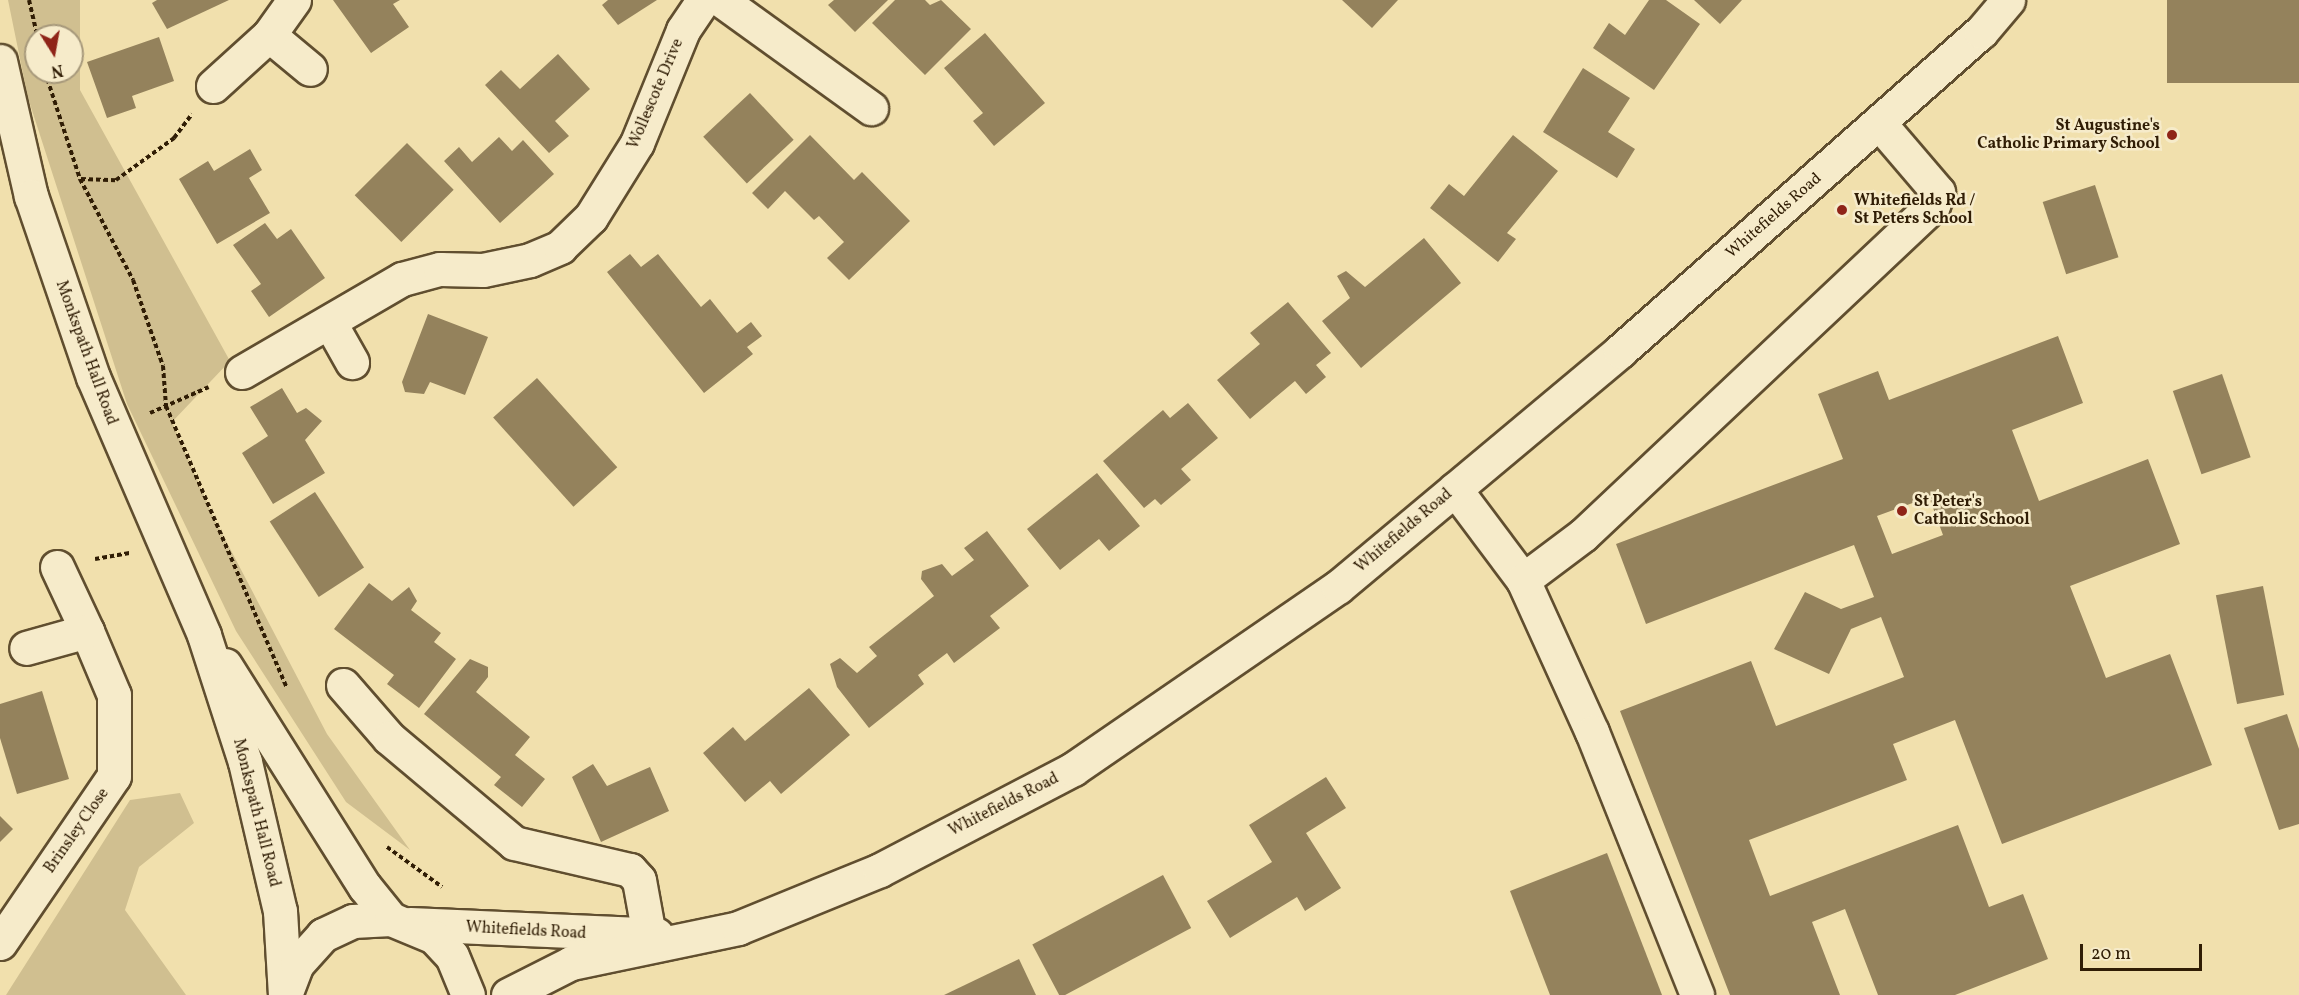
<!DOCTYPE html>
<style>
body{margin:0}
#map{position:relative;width:2299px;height:995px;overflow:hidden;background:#f1e0ad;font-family:Vollkorn,serif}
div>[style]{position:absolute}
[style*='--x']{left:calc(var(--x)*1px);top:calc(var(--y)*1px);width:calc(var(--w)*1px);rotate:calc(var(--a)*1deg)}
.green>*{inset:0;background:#d0bf90}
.building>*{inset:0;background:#94825c;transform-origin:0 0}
.path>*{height:4px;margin-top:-2px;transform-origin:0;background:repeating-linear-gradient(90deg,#301d05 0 4.5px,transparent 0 7.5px)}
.roads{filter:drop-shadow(2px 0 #604e2f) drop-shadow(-2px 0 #604e2f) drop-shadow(0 2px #604e2f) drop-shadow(0 -2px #604e2f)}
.minor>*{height:33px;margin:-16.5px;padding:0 16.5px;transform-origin:16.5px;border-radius:16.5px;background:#f6ebca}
.dots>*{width:16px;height:16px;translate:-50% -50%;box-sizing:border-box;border:3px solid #f6ebca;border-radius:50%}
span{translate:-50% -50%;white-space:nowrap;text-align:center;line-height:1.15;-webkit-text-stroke:5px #f6ebca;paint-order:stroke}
.street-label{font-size:16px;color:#301d05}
.poi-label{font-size:16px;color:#301d05;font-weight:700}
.right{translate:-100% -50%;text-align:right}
.left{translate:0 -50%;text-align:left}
.north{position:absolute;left:24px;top:24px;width:60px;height:60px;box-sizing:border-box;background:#f6ebca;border:2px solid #a7997b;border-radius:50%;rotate:169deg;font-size:16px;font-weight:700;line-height:24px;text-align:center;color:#301d05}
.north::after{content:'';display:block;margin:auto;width:21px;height:27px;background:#8f2418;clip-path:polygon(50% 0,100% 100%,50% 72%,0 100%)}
.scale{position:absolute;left:2080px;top:944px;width:122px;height:27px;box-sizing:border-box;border:3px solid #301d05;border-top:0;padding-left:8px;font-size:18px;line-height:21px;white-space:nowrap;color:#301d05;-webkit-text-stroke:4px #f6ebca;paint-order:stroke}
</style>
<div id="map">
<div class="green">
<div style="clip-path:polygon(evenodd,8px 0,80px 0,80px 90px,230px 361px,172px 422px,214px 518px,327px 734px,410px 850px,346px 802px,236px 631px,127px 404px,28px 98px,8px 0,36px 36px,72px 36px,72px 72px,36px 72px,36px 36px)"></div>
<div style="clip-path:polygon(180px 793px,194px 823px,139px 867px,125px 910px,186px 995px,6px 995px,130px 800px)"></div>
</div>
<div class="building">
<div style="clip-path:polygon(157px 0,229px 0,167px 29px,152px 3px)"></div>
<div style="clip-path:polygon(333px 0,400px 0,393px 4px,409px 27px,371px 53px)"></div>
<div style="clip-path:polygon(608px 0,657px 0,618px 25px,602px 5px)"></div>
<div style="clip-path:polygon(834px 0,888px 0,855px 32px,828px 5px)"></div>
<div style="clip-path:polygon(895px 0,925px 0,930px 5px,941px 0,971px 29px,925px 75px,872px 23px)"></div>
<div style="clip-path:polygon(1342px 0,1398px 0,1372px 28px)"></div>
<div style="clip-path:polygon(1649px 0,1666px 0,1700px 24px,1654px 90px,1593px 48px,1609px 23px,1625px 35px)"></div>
<div style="clip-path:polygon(1694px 0,1742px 0,1720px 24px)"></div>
<div style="left:2167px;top:0;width:132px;height:83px"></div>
<div style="clip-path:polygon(985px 33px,1045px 103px,994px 146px,973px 121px,983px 113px,944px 68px)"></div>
<div style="clip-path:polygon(159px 37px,174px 81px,132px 96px,136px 108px,107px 118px,87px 62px)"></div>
<div style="clip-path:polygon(558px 54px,590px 89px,555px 121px,569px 136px,549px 153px,485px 85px,501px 70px,520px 89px)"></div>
<div style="clip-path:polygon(1583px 68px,1630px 98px,1608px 132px,1635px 149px,1617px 178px,1543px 132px)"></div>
<div style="left:750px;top:93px;width:64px;height:64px;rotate:47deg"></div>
<div style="clip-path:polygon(810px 135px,854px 180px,862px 172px,910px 221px,849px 280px,827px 258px,844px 242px,819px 216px,814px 220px,785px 191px,768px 209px,752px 193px)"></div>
<div style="clip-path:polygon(1513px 135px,1558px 171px,1507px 233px,1516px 239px,1498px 262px,1430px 208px,1449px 184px,1464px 196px)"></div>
<div style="clip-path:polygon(499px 137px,512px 151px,523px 140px,554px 174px,500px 223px,444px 161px,459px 147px,472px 162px)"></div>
<div style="left:407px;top:143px;width:66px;height:74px;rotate:45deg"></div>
<div style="clip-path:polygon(250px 149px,262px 170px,249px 178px,270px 213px,217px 244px,179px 179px,208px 161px,214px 171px)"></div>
<div style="left:2095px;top:185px;width:76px;height:55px;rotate:72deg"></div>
<div style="clip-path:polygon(265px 223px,277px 239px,291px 229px,325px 278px,269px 317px,251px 291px,261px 284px,233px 245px)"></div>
<div style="clip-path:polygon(1424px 238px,1461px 283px,1361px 368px,1322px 321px,1350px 298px,1337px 276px,1346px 271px,1365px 287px)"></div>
<div style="clip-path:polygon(630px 254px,641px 267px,658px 254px,701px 307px,710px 299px,737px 333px,751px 322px,762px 336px,747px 347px,753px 354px,704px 393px,607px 272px)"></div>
<div style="clip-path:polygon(1288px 302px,1331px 353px,1316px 365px,1326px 377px,1306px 394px,1295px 381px,1250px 419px,1217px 380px,1260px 344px,1250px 333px)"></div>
<div style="clip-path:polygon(428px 314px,488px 337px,465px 395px,430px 382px,424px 394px,405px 392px,402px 382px)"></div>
<div style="clip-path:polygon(evenodd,2058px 336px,2083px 403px,2012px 430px,2039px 501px,2148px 459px,2180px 544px,2070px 586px,2106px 678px,2170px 654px,2212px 765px,2002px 844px,1955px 720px,1893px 744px,1907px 780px,1749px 840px,1770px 896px,1958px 825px,1989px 907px,2023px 894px,2048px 959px,1955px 995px,1878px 995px,1845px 909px,1812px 922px,1840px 995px,1730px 995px,1620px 711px,1751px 661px,1776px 726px,1904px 677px,1881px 617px,1851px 629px,1829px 674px,1774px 649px,1805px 592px,1841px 609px,1874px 597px,1854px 545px,1646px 624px,1616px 544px,1843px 459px,1818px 394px,1878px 371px,1889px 400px,2058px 336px,1929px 497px,1943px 535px,1892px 554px,1877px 516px,1929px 497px)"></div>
<div style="left:2222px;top:374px;width:88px;height:52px;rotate:71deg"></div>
<div style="left:537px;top:378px;width:120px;height:59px;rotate:48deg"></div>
<div style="clip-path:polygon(282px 388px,297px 413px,306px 408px,322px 421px,305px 440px,325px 473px,273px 504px,242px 453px,268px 436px,250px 407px)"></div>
<div style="clip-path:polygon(1188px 403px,1218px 438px,1181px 469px,1191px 480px,1161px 505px,1155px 499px,1144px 508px,1103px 461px,1163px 410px,1170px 418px)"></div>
<div style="clip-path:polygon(1097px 473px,1140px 526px,1109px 551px,1099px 539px,1060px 570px,1027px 529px)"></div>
<div style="left:315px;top:492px;width:90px;height:54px;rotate:57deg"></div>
<div style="clip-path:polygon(987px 531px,1029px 586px,990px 616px,1000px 628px,954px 663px,947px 653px,918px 675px,924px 684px,869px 728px,837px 687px,830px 664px,840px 658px,857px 673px,877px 656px,869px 647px,934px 596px,921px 579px,922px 571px,942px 564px,952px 576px,974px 560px,964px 548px)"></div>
<div style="clip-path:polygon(369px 583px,392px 601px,409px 587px,417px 601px,411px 610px,441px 633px,434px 642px,456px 659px,419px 708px,387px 684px,394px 675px,334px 629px)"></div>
<div style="left:2263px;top:586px;width:111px;height:48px;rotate:79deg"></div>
<div style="clip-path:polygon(470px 659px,488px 667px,488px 677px,476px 692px,530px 737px,515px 755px,545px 779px,522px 807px,494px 785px,501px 777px,424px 714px)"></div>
<div style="clip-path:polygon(809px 688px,850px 735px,781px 794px,770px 781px,745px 802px,703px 753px,733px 727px,745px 741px)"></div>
<div style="clip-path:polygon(42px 691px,69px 779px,17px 794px,0 738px,0 704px)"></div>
<div style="clip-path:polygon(2287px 714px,2299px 749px,2299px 824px,2279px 830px,2244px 728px)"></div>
<div style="clip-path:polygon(593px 764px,607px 786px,650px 767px,669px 811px,601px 842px,572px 777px)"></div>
<div style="clip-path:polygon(1326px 777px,1346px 808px,1306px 833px,1341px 888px,1305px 911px,1297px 897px,1230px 938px,1207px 901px,1272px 862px,1249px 825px)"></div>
<div style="clip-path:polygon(0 816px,13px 829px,0 842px)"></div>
<div style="clip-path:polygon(1607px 853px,1662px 995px,1550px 995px,1510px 891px)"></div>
<div style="left:1163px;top:875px;width:60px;height:148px;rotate:62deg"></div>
<div style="clip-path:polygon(1019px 959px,1036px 995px,944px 995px)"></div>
</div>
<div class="path">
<div style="--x:29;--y:0;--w:37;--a:77"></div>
<div style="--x:45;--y:72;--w:113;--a:71.9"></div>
<div style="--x:80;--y:179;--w:114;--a:62.3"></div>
<div style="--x:133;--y:280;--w:91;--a:70.8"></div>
<div style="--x:163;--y:366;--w:40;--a:85.7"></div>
<div style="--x:166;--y:406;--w:305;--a:66.8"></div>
<div style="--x:81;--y:179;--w:35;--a:2"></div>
<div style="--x:116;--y:180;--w:72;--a:-35.9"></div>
<div style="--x:174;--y:138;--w:30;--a:-53"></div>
<div style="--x:150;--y:413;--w:64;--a:-23.8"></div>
<div style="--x:95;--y:559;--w:35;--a:-10"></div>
<div style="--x:387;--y:847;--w:68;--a:36"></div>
</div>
<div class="roads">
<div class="minor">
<div style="--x:721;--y:0;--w:185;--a:35.8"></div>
<div style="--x:269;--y:35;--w:53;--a:39.7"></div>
<div style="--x:0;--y:61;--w:139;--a:77.1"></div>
<div style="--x:31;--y:196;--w:191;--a:71.1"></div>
<div style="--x:93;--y:377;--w:281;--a:66.7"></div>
<div style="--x:204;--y:635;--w:133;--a:72.1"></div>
<div style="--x:245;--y:762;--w:153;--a:76.8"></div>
<div style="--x:280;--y:911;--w:84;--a:86.6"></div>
<div style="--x:213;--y:86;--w:76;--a:-42.3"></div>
<div style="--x:269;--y:35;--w:43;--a:-54.5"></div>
<div style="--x:330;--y:323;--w:45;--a:60.6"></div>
<div style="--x:242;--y:372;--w:185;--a:-30.2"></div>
<div style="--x:402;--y:279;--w:39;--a:-15"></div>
<div style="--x:440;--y:269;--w:43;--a:1.3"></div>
<div style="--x:483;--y:270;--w:48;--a:-12"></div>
<div style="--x:530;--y:260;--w:33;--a:-23"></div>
<div style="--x:560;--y:247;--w:43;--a:-44.1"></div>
<div style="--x:591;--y:217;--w:87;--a:-58.1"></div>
<div style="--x:637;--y:143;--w:122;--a:-67.8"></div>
<div style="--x:683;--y:30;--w:36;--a:-56"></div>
<div style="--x:1455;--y:489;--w:114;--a:53.2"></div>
<div style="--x:1523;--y:580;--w:167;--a:65.6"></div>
<div style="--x:1592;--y:732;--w:283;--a:68.2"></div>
<div style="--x:57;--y:567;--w:71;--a:64.9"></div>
<div style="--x:1523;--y:580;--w:75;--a:-36.9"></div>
<div style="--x:1583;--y:535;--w:481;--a:-43.3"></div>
<div style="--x:1933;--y:205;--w:14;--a:-69"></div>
<div style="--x:1938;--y:192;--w:91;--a:-130.5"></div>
<div style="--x:225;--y:665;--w:262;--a:57.8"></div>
<div style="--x:365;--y:887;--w:41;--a:50.9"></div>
<div style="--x:343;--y:685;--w:70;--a:49"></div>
<div style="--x:389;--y:738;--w:163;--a:40"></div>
<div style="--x:514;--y:843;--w:119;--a:13.1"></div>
<div style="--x:630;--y:870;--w:13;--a:48"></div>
<div style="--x:639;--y:880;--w:56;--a:79.7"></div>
<div style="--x:410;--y:924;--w:247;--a:2.5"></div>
<div style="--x:0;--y:943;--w:202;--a:-55.7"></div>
<div style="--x:114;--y:776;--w:81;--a:-90"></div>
<div style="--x:114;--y:695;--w:69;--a:-112.9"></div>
<div style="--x:87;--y:631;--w:63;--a:164.4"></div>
<div style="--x:285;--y:995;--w:33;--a:-69"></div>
<div style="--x:297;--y:964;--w:39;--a:-48"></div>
<div style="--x:323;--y:935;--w:33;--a:-25"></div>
<div style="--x:353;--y:921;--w:38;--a:-3"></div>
<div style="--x:391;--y:919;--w:47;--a:22.7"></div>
<div style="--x:434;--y:937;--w:26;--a:47"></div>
<div style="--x:452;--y:956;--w:42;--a:67.7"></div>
<div style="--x:508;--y:995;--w:71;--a:-26.9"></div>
<div style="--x:571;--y:963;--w:171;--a:-11.8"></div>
<div style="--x:738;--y:928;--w:153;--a:-22.2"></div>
<div style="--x:880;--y:870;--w:218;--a:-27.6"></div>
<div style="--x:1073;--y:769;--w:321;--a:-34.5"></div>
<div style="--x:1338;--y:587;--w:368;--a:-39.9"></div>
<div style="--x:1620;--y:351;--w:482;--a:-41.5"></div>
<div style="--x:1981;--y:32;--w:42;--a:-49.8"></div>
</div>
</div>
<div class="dots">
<div style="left:2172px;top:135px;background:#8f2418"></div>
<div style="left:1842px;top:210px;background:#8f2418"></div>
<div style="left:1902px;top:511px;background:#8f2418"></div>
</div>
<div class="street-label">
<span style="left:656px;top:94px;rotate:-67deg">Wollescote Drive</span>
<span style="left:1774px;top:216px;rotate:-41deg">Whitefields Road</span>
<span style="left:86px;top:353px;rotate:70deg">Monkspath Hall Road</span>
<span style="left:1404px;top:531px;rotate:-40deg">Whitefields Road</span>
<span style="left:1004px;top:805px;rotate:-27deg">Whitefields Road</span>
<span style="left:256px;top:813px;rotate:76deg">Monkspath Hall Road</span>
<span style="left:77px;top:831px;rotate:-55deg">Brinsley Close</span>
<span style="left:526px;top:931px;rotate:3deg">Whitefields Road</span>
</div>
<div class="poi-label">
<span class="right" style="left:2160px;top:135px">St Augustine's<br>Catholic Primary School</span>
<span class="left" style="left:1854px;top:210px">Whitefields Rd /<br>St Peters School</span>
<span class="left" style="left:1914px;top:511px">St Peter's<br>Catholic School</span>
</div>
<div class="north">N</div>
<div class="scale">20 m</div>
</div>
